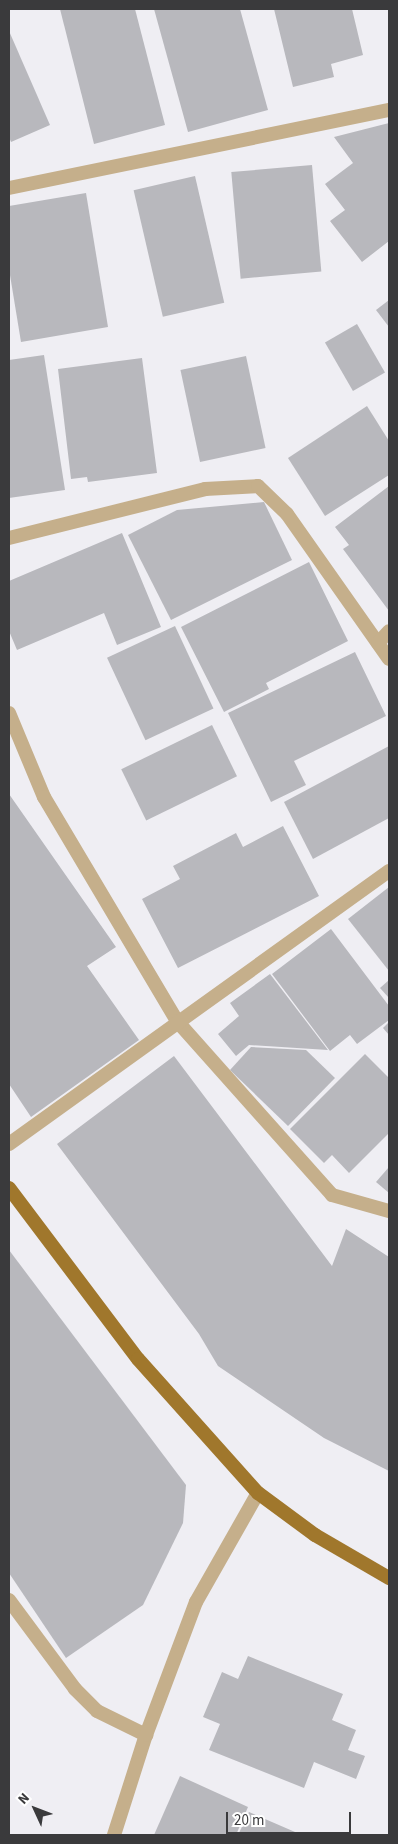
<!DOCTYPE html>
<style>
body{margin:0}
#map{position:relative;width:398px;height:1844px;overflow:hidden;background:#efeef3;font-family:"Source Sans 3",sans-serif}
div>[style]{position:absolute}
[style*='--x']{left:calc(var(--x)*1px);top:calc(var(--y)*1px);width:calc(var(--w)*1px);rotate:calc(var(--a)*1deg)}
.building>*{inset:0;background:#b8b8bd;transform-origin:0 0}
.service>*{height:14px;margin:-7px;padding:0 7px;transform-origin:7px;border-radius:7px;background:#c5af8b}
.minor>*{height:14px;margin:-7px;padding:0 7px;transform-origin:7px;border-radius:7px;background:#c5af8b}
.primary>*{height:14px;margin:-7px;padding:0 7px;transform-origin:7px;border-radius:7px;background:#a0772c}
span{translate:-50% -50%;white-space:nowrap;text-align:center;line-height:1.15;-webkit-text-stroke:4.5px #fff;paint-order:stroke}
.frame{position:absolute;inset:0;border:10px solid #3a3a3c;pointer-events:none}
.north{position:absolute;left:10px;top:1784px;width:50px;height:50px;-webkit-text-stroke:4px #fff;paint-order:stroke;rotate:313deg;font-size:14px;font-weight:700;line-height:20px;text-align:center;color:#3a3a3c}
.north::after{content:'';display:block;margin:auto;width:18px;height:22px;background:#3a3a3c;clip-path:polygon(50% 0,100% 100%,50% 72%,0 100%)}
.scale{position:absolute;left:226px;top:1812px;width:125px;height:22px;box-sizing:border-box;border:2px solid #3a3a3c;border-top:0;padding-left:6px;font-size:15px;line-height:18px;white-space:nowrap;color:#3a3a3c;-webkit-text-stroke:4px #fff;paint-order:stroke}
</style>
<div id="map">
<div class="building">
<div style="clip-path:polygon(60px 9px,135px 9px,165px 125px,94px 144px)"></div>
<div style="clip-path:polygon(154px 9px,240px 9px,268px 110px,188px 132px)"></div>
<div style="clip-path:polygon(274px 9px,352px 9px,363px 55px,331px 64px,334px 77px,293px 87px)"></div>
<div style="clip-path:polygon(9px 31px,50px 125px,11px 142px,9px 137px)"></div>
<div style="clip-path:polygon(389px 123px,389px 241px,362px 262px,330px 221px,345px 210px,325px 184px,353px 163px,334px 137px)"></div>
<div style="left:312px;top:165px;width:107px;height:81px;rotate:85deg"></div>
<div style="left:195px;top:176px;width:130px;height:63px;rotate:77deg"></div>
<div style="clip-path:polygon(86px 193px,108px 327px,21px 342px,9px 269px,9px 206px)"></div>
<div style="clip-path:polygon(389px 300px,389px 327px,376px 310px)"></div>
<div style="left:357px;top:324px;width:56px;height:37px;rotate:60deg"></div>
<div style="clip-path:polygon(44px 355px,65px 490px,9px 498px,9px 360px)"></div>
<div style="left:246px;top:356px;width:94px;height:67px;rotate:78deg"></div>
<div style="clip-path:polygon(142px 358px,157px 473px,88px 482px,87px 477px,71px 479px,58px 369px)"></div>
<div style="clip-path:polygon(367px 406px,389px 441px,389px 475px,325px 516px,288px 458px)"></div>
<div style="clip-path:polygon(389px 486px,389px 611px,343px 549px,349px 545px,335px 527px)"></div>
<div style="clip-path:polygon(264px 502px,292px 560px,171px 620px,128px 535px,177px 510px)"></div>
<div style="clip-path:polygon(122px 533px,161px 627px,117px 645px,104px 613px,17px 650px,9px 631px,9px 581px)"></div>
<div style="clip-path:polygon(309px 562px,348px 641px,266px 683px,269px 689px,224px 712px,181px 627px)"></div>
<div style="left:175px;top:626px;width:91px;height:75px;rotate:65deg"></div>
<div style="clip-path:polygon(355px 652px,386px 716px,294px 761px,306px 785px,271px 802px,228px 713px)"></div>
<div style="left:212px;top:725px;width:57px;height:101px;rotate:64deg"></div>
<div style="clip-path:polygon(389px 746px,389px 818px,313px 859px,284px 802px)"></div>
<div style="clip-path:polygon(9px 794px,116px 947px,87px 966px,139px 1040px,31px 1117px,9px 1084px)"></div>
<div style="clip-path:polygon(283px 826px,319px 896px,178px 968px,142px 899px,180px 879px,173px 866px,236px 833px,243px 847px)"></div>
<div style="clip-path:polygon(389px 887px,389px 971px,348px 919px)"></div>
<div style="clip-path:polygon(331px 929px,389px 1006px,389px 1020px,357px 1044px,350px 1035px,330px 1051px,272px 974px)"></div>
<div style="clip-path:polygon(270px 974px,328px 1050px,249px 1045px,236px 1056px,218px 1034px,239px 1016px,230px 1003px)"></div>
<div style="clip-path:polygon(389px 980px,389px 998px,380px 988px)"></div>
<div style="clip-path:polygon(389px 1022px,389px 1035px,383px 1028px)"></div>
<div style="clip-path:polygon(251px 1047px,306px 1050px,335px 1078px,288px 1126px,230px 1070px)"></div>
<div style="clip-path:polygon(365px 1054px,389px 1078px,389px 1133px,349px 1173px,332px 1155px,324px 1163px,290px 1129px)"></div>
<div style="clip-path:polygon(174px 1056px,332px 1266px,346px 1229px,389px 1257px,389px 1471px,324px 1438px,218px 1366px,199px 1334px,57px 1144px)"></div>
<div style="clip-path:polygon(389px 1167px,389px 1193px,376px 1182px)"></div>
<div style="clip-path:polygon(9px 1250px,186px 1485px,183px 1523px,143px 1605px,66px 1658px,9px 1573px)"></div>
<div style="clip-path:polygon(248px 1656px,343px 1694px,332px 1720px,356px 1730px,348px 1750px,365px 1756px,356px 1779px,314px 1762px,304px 1788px,209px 1750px,220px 1724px,203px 1717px,222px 1672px,238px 1679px)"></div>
<div style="clip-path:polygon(180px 1776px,248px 1807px,236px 1835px,154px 1835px)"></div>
<div style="clip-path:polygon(249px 1812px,302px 1835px,238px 1835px)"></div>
</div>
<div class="service">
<div style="--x:9;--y:1600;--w:111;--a:53.4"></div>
<div style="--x:75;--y:1689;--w:31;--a:45"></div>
<div style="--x:97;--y:1711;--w:55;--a:26.1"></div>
</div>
<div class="minor">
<div style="--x:9;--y:188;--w:388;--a:-11.6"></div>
<div style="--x:9;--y:538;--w:202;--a:-14"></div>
<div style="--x:205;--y:489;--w:53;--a:-3.2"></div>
<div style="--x:258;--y:486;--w:40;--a:44"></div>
<div style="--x:287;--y:514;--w:177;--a:54.9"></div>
<div style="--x:378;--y:643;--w:16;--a:-47"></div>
<div style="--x:9;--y:713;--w:91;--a:67.4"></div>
<div style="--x:44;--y:797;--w:261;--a:59.3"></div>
<div style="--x:177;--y:1021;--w:233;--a:48.3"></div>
<div style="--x:332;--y:1195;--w:59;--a:15.7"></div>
<div style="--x:9;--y:1144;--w:468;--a:-35.7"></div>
<div style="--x:114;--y:1835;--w:105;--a:-72.3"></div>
<div style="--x:146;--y:1735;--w:142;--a:-69.4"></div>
<div style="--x:196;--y:1602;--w:125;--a:-60.4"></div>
</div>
<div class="primary">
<div style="--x:9;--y:1188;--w:214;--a:53"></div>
<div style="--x:138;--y:1359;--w:180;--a:48.2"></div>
<div style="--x:258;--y:1493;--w:71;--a:36.4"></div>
<div style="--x:315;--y:1535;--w:86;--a:30.2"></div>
</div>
<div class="frame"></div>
<div class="north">N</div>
<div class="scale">20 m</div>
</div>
